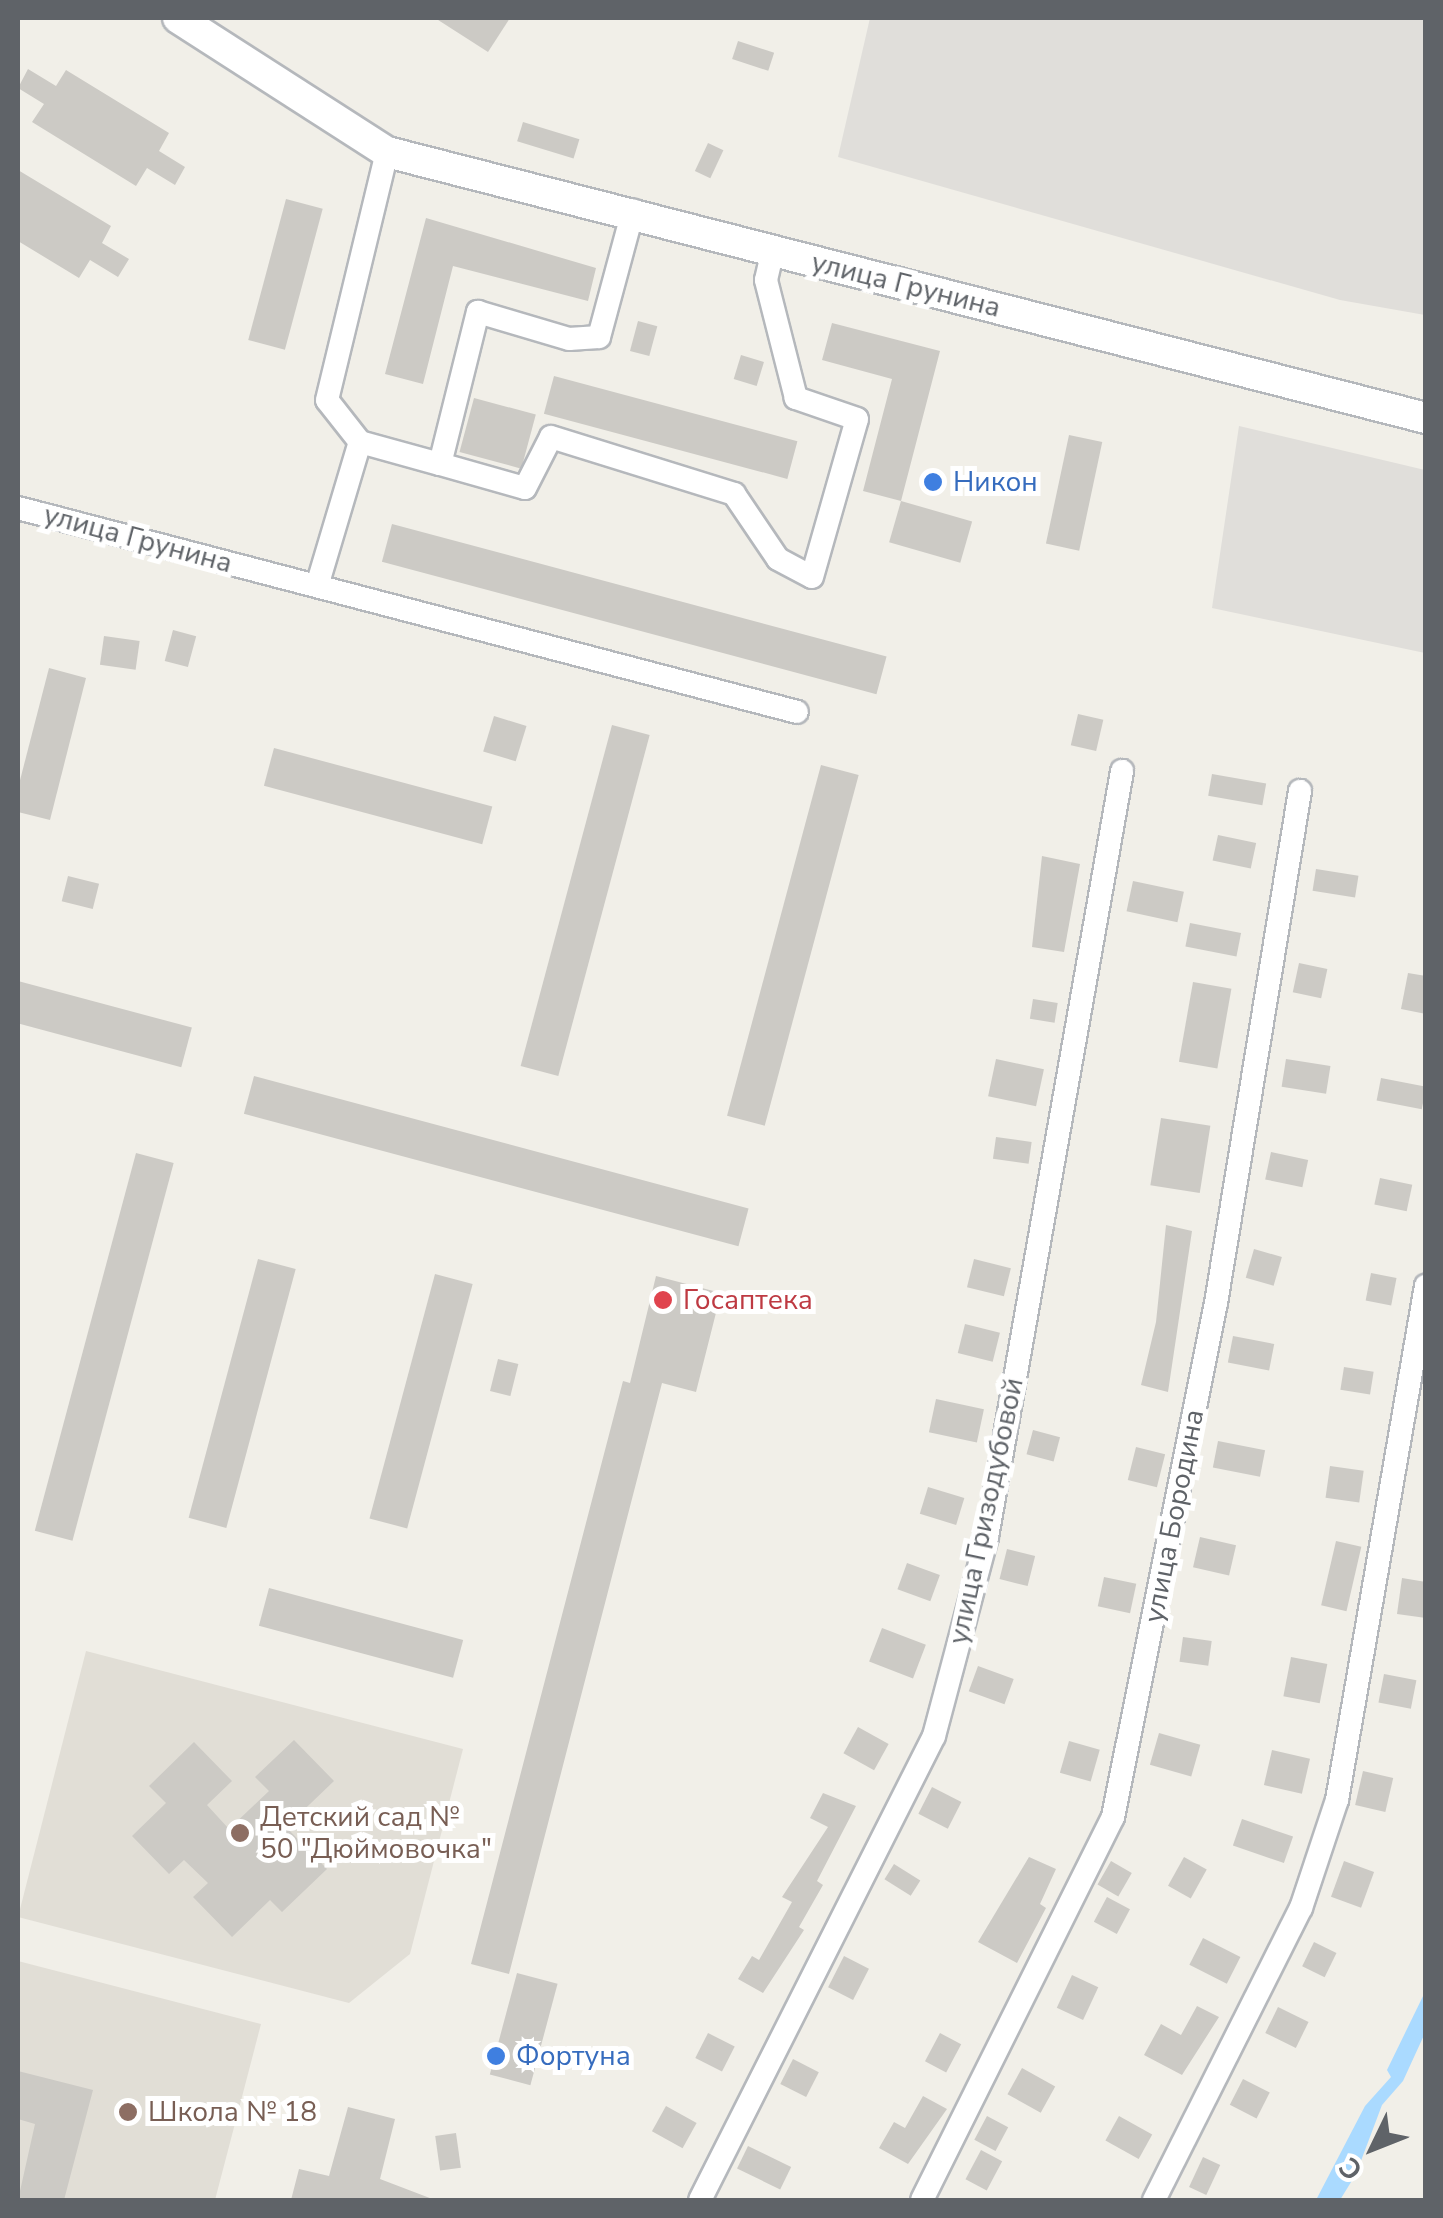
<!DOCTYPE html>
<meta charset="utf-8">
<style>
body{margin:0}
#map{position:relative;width:1443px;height:2218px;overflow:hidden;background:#f1efe8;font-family:"Nunito Sans",sans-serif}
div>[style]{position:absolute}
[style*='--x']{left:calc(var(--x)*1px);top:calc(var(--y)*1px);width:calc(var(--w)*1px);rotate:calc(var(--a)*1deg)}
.industrial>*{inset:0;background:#e0deda}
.education>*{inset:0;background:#e1ded6}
.water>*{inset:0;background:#aadaff}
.building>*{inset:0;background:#cccac5;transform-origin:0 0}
.roads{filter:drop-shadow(2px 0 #b5b8bc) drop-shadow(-2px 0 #b5b8bc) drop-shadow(0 2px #b5b8bc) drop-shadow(0 -2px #b5b8bc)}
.minor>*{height:22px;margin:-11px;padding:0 11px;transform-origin:11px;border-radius:11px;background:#fff}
.tertiary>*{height:30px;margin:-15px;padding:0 15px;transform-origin:15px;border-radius:15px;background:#fff}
.dots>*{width:28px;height:28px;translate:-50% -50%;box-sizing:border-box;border:5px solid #fff;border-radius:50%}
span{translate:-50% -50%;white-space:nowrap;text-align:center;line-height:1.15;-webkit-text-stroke:10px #fff;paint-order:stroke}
.street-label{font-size:28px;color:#5f6368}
.shop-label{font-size:28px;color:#366cbe}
.left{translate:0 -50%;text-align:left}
.health-label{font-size:28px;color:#be3a42}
.education-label{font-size:28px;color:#785e54}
.frame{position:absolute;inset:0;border:20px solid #5f6368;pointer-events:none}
.north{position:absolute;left:1323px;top:2098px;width:100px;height:100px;-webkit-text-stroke:8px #fff;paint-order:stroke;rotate:227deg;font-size:28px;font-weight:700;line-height:40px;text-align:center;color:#5f6368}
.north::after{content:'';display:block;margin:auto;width:35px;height:45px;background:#5f6368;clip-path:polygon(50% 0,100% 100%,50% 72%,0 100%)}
</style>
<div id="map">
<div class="industrial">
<div style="clip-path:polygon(870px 18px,1425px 18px,1425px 315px,1340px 300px,838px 157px)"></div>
<div style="clip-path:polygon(1239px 426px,1425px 470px,1425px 653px,1212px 608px)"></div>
</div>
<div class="education">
<div style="clip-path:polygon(86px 1651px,463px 1749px,410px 1954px,349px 2003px,18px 1917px)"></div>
<div style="clip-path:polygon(18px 1961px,261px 2024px,215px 2200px,18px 2200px)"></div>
</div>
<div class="water">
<div style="clip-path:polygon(1425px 1992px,1425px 2033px,1403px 2081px,1382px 2105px,1356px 2174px,1340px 2200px,1316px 2200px,1365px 2106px,1391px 2077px,1387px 2070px)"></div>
</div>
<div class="building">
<div style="clip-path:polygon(435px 18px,510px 18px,488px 52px)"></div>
<div style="left:738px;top:41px;width:38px;height:19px;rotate:18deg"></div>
<div style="clip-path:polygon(28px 69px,56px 86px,66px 70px,169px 133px,159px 151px,185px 167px,175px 185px,147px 168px,136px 186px,32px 122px,44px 104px,18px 88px)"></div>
<div style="left:523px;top:122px;width:59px;height:20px;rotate:17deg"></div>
<div style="left:708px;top:143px;width:17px;height:31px;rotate:25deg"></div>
<div style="clip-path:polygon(18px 170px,111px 226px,102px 243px,129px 259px,118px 277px,90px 260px,79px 278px,18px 241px)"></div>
<div style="left:286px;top:199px;width:38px;height:146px;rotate:15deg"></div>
<div style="clip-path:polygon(426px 218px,596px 268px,588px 301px,453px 266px,423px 384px,385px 374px)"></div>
<div style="left:638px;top:321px;width:20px;height:31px;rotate:15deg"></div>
<div style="clip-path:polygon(832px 323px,940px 351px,901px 501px,863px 491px,892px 379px,822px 360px)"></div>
<div style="left:741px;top:355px;width:24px;height:25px;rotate:17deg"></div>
<div style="left:554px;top:376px;width:252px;height:39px;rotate:15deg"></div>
<div style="left:474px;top:398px;width:64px;height:56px;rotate:15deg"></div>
<div style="left:1069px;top:435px;width:34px;height:111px;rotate:12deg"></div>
<div style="left:901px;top:501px;width:74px;height:43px;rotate:16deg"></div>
<div style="left:392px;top:524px;width:512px;height:39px;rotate:15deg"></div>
<div style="left:173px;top:630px;width:24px;height:32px;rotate:15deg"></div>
<div style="left:104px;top:636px;width:36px;height:29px;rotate:8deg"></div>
<div style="clip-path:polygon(49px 668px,86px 678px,50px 820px,18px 812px,18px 788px)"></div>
<div style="left:1078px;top:714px;width:26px;height:32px;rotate:13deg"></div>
<div style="left:494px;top:716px;width:34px;height:37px;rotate:17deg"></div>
<div style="left:612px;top:725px;width:39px;height:353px;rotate:15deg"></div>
<div style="left:274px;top:748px;width:226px;height:39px;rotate:15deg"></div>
<div style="left:821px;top:765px;width:39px;height:363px;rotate:15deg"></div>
<div style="left:1212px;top:774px;width:55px;height:22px;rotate:10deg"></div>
<div style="left:1218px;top:835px;width:39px;height:26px;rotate:12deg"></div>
<div style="clip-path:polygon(1042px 856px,1080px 864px,1064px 952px,1032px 947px)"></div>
<div style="left:1316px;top:869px;width:43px;height:22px;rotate:9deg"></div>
<div style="left:68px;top:876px;width:32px;height:26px;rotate:14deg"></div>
<div style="left:1133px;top:881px;width:52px;height:31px;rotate:12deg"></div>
<div style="left:1190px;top:923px;width:52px;height:24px;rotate:11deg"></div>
<div style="left:1299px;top:963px;width:29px;height:30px;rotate:12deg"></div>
<div style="clip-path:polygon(1408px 973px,1426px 976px,1426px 1014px,1401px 1009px)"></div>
<div style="left:18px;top:981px;width:180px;height:41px;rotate:15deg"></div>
<div style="left:1193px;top:982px;width:39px;height:81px;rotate:10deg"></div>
<div style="left:1033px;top:999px;width:25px;height:20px;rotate:9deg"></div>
<div style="left:996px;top:1059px;width:49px;height:38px;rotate:12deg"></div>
<div style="left:1286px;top:1059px;width:45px;height:28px;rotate:9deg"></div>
<div style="left:254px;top:1076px;width:512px;height:39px;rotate:15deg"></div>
<div style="left:1381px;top:1078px;width:46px;height:23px;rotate:11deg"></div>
<div style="left:1161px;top:1118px;width:50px;height:68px;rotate:9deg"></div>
<div style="left:996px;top:1137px;width:36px;height:22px;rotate:8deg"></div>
<div style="left:1271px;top:1152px;width:38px;height:28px;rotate:12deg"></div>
<div style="left:136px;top:1153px;width:39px;height:391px;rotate:15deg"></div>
<div style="left:1380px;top:1178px;width:33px;height:27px;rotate:12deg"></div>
<div style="clip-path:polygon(1166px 1225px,1192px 1231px,1168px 1392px,1141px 1385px,1156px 1322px)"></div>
<div style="left:1254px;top:1249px;width:29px;height:30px;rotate:16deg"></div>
<div style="left:258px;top:1259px;width:39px;height:268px;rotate:15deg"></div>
<div style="left:974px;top:1259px;width:38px;height:29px;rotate:14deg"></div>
<div style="left:1371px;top:1273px;width:26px;height:28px;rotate:11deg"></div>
<div style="left:435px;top:1274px;width:39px;height:253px;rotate:15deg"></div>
<div style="clip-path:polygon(656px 1276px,721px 1293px,696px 1392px,662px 1383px,509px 1974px,471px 1964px,623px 1381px,630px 1383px)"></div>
<div style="left:965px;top:1324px;width:36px;height:30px;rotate:14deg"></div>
<div style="left:1233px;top:1336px;width:42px;height:27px;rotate:11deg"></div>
<div style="left:498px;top:1359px;width:21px;height:33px;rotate:14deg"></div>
<div style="left:1344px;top:1367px;width:30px;height:23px;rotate:9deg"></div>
<div style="left:936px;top:1399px;width:49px;height:34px;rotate:12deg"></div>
<div style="left:1033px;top:1430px;width:28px;height:25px;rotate:15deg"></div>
<div style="left:1218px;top:1441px;width:48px;height:27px;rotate:11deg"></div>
<div style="left:1136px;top:1447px;width:30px;height:34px;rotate:14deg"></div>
<div style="left:1330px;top:1466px;width:34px;height:32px;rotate:8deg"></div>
<div style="left:928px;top:1487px;width:38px;height:28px;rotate:17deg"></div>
<div style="left:1200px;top:1537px;width:37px;height:31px;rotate:13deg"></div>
<div style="left:1336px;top:1541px;width:26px;height:66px;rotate:13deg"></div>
<div style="left:1007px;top:1549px;width:29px;height:31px;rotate:14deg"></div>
<div style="left:907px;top:1563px;width:35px;height:28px;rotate:20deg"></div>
<div style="left:1104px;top:1577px;width:33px;height:30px;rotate:12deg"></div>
<div style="clip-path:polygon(1402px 1578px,1426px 1582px,1426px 1618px,1397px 1614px)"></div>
<div style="left:269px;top:1588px;width:201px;height:39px;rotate:15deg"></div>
<div style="left:882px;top:1628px;width:47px;height:36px;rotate:21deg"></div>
<div style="left:1183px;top:1637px;width:29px;height:25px;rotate:8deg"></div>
<div style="left:1291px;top:1657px;width:37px;height:40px;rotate:11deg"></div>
<div style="left:978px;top:1666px;width:38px;height:27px;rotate:20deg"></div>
<div style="left:1384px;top:1674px;width:33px;height:29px;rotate:11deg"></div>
<div style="left:858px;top:1727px;width:35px;height:30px;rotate:29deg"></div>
<div style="left:1159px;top:1733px;width:43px;height:33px;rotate:16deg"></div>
<div style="clip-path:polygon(294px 1740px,334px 1781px,286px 1827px,327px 1869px,282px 1912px,270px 1900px,232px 1937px,193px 1897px,208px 1883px,184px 1860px,169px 1874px,132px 1836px,166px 1803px,149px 1786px,194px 1742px,232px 1781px,207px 1805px,229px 1829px,269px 1791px,255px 1777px)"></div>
<div style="left:1069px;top:1741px;width:32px;height:33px;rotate:16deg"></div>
<div style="left:1272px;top:1750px;width:39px;height:36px;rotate:13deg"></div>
<div style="left:1363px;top:1771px;width:31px;height:35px;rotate:13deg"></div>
<div style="left:932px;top:1787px;width:33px;height:30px;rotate:27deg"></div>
<div style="clip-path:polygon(823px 1793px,856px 1806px,817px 1881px,823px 1885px,799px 1927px,804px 1930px,763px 1993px,738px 1979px,752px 1956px,759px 1960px,792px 1902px,782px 1897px,828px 1827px,810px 1818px)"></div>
<div style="left:1242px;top:1819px;width:54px;height:28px;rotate:19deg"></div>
<div style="clip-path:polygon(1029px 1857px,1056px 1869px,1040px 1904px,1046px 1908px,1017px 1963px,978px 1942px)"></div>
<div style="left:1184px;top:1857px;width:26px;height:33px;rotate:29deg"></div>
<div style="left:1111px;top:1861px;width:24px;height:27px;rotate:30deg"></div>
<div style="left:1344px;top:1861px;width:32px;height:38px;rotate:20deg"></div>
<div style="left:894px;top:1864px;width:31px;height:18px;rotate:32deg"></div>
<div style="left:1107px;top:1897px;width:26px;height:28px;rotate:28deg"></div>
<div style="left:1203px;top:1938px;width:42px;height:30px;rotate:27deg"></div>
<div style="left:1314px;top:1942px;width:25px;height:27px;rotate:26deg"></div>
<div style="left:844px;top:1956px;width:28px;height:35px;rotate:27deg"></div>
<div style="left:517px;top:1973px;width:42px;height:105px;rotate:15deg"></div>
<div style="left:1072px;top:1975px;width:29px;height:36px;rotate:25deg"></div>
<div style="clip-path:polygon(1197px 2006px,1219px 2017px,1182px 2075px,1144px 2055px,1161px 2024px,1181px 2035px)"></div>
<div style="left:1278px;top:2007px;width:34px;height:29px;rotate:26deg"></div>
<div style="left:708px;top:2033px;width:30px;height:28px;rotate:27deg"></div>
<div style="left:940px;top:2033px;width:24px;height:32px;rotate:28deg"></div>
<div style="left:793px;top:2059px;width:29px;height:28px;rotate:27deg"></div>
<div style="left:1022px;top:2068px;width:38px;height:30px;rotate:29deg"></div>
<div style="clip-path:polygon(18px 2071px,93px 2090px,64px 2200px,18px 2200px,35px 2124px,18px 2119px)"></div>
<div style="left:1243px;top:2079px;width:30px;height:29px;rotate:27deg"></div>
<div style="clip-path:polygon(923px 2096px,947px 2109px,908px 2164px,879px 2148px,894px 2122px,905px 2128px)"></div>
<div style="left:666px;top:2106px;width:35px;height:29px;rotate:29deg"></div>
<div style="clip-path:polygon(348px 2107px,395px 2119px,380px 2179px,435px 2200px,291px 2200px,299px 2169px,329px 2176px)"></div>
<div style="left:987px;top:2116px;width:24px;height:27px;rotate:28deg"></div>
<div style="left:1119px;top:2116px;width:38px;height:28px;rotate:29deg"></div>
<div style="left:456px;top:2133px;width:35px;height:21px;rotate:82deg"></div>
<div style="left:748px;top:2146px;width:48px;height:25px;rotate:26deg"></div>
<div style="left:981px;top:2150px;width:24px;height:33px;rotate:28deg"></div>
<div style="left:1203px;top:2157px;width:19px;height:33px;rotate:25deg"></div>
</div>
<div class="roads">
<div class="minor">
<div style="--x:360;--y:442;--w:83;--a:15.4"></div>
<div style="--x:440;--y:464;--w:157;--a:-76"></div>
<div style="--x:478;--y:312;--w:95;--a:16.5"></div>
<div style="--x:569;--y:339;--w:30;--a:-4"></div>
<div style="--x:599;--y:337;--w:131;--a:-74.9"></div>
<div style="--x:440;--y:464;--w:88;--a:15.8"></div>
<div style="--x:525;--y:488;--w:57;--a:-63"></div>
<div style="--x:551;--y:437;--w:192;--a:17.3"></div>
<div style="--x:734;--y:494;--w:78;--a:55.9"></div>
<div style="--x:778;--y:559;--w:38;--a:28"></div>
<div style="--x:812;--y:577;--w:164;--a:-74.1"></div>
<div style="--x:857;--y:419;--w:65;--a:-161"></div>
<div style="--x:796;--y:398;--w:122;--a:-104.3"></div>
<div style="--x:766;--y:280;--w:31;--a:-77"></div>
<div style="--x:18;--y:508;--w:805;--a:14.67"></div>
<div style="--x:317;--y:586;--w:150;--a:-73.4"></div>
<div style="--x:360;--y:442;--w:53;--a:-128.2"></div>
<div style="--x:327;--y:400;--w:255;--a:-76.4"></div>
<div style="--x:700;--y:2200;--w:520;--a:-63.24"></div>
<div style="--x:934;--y:1736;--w:206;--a:-75.1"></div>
<div style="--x:987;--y:1537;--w:778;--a:-80"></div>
<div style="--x:922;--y:2200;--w:428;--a:-63.5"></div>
<div style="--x:1113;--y:1817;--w:524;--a:-78.67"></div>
<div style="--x:1216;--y:1303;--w:519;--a:-80.68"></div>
<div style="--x:1154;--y:2200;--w:327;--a:-63.3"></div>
<div style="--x:1301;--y:1908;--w:114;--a:-71.6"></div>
<div style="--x:1337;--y:1800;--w:522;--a:-80.18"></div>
</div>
<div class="tertiary">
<div style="--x:178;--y:18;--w:248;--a:32.7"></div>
<div style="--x:387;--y:152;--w:1073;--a:14.36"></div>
</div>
</div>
<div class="dots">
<div style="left:933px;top:482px;background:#3f7fe0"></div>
<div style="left:663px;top:1300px;background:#e0444e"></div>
<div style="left:240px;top:1833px;background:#8d6e63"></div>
<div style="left:496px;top:2056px;background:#3f7fe0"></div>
<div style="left:128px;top:2112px;background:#8d6e63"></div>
</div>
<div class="street-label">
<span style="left:906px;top:285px;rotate:14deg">улица Грунина</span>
<span style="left:138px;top:539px;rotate:15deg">улица Грунина</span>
<span style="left:986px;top:1511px;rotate:-78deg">улица Гризодубовой</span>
<span style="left:1174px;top:1516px;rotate:-79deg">улица Бородина</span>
</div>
<div class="shop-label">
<span class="left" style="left:953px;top:482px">Никон</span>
<span class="left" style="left:516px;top:2056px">Фортуна</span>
</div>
<div class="health-label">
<span class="left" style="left:683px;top:1300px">Госаптека</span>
</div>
<div class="education-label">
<span class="left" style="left:260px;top:1833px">Детский сад №<br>50 "Дюймовочка"</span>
<span class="left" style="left:148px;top:2112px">Школа № 18</span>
</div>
<div class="frame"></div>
<div class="north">С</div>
</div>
